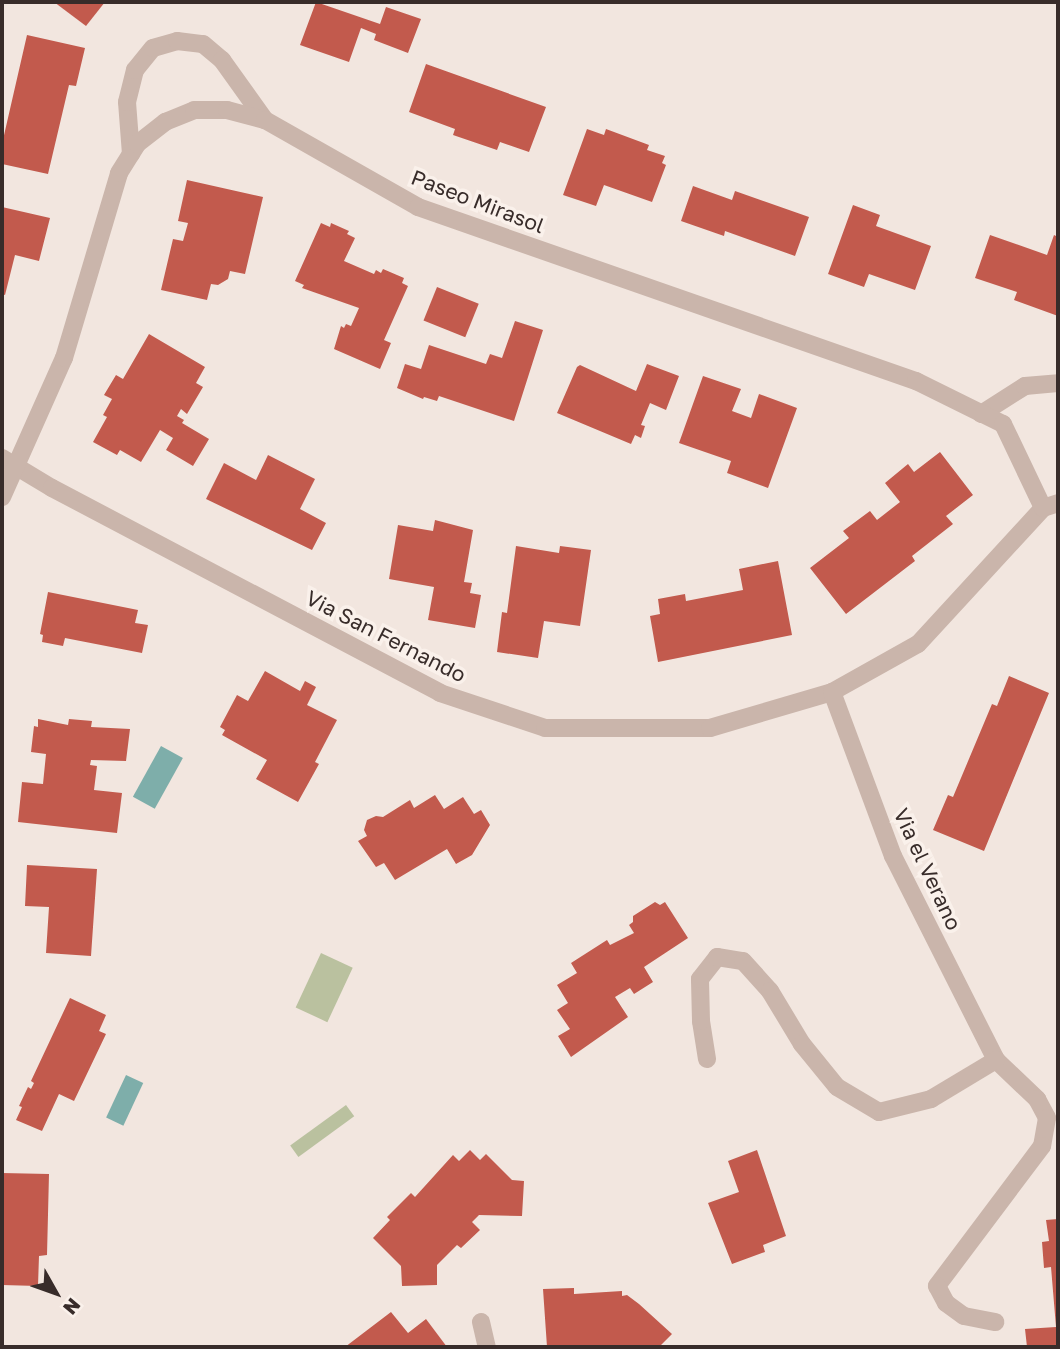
<!DOCTYPE html>
<style>
body{margin:0}
#map{position:relative;width:1060px;height:1349px;overflow:hidden;background:#f2e6df;font-family:"Golos Text",sans-serif}
div>[style]{position:absolute}
[style*='--x']{left:calc(var(--x)*1px);top:calc(var(--y)*1px);width:calc(var(--w)*1px);rotate:calc(var(--a)*1deg)}
.green>*{inset:0;background:#bac19f;transform-origin:0 0}
.water>*{inset:0;background:#7eaeaa;transform-origin:0 0}
.building>*{inset:0;background:#c25a4d;transform-origin:0 0}
.minor>*{height:18px;margin:-9px;padding:0 9px;transform-origin:9px;border-radius:9px;background:#cab5ab}
span{translate:-50% -50%;white-space:nowrap;text-align:center;line-height:1.15;-webkit-text-stroke:7px #faf1eb;paint-order:stroke}
.street-label{font-size:21px;color:#382c2a}
.frame{position:absolute;inset:0;border:4px solid #382c2a;pointer-events:none}
.north{position:absolute;left:21px;top:1258px;width:70px;height:70px;-webkit-text-stroke:5px #faf1eb;paint-order:stroke;rotate:130deg;font-size:19px;font-weight:700;line-height:28px;text-align:center;color:#382c2a}
.north::after{content:'';display:block;margin:auto;width:24px;height:32px;background:#382c2a;clip-path:polygon(50% 0,100% 100%,50% 72%,0 100%)}
</style>
<div id="map">
<div class="green">
<div style="left:321px;top:953px;width:35px;height:60px;rotate:25deg"></div>
<div style="left:346px;top:1105px;width:14px;height:69px;rotate:54deg"></div>
</div>
<div class="water">
<div style="left:161px;top:746px;width:25px;height:58px;rotate:29deg"></div>
<div style="left:126px;top:1075px;width:19px;height:47px;rotate:25deg"></div>
</div>
<div class="building">
<div style="clip-path:polygon(54px 2px,105px 2px,86px 26px)"></div>
<div style="clip-path:polygon(316px 2px,380px 24px,386px 7px,421px 19px,408px 53px,374px 40px,376px 34px,361px 28px,349px 62px,300px 45px)"></div>
<div style="clip-path:polygon(27px 35px,85px 48px,76px 86px,69px 85px,48px 174px,2px 164px,2px 144px)"></div>
<div style="clip-path:polygon(426px 64px,546px 107px,529px 152px,500px 142px,497px 150px,453px 135px,455px 129px,409px 112px)"></div>
<div style="clip-path:polygon(587px 129px,604px 135px,606px 129px,649px 145px,647px 150px,665px 156px,662px 163px,666px 165px,652px 202px,604px 185px,596px 206px,563px 195px)"></div>
<div style="clip-path:polygon(187px 180px,263px 197px,245px 274px,230px 271px,228px 279px,218px 285px,211px 284px,207px 300px,161px 290px,173px 239px,183px 241px,188px 223px,178px 221px)"></div>
<div style="clip-path:polygon(693px 186px,732px 200px,735px 191px,809px 217px,795px 256px,725px 231px,724px 236px,681px 221px)"></div>
<div style="clip-path:polygon(853px 205px,880px 215px,876px 226px,931px 246px,915px 290px,869px 274px,864px 287px,828px 274px)"></div>
<div style="clip-path:polygon(2px 207px,50px 218px,39px 261px,15px 255px,5px 295px,2px 294px)"></div>
<div style="clip-path:polygon(321px 223px,330px 227px,331px 223px,349px 231px,347px 234px,355px 238px,344px 261px,374px 274px,376px 270px,381px 273px,383px 269px,404px 278px,402px 283px,408px 286px,384px 340px,391px 343px,380px 369px,334px 349px,341px 326px,344px 328px,346px 324px,351px 326px,359px 308px,302px 288px,304px 285px,295px 281px)"></div>
<div style="clip-path:polygon(990px 235px,1047px 255px,1054px 235px,1058px 237px,1058px 316px,1014px 300px,1017px 292px,975px 278px)"></div>
<div style="left:437px;top:287px;width:45px;height:36px;rotate:22deg"></div>
<div style="clip-path:polygon(515px 321px,543px 330px,514px 421px,439px 396px,437px 401px,424px 397px,423px 399px,397px 388px,405px 364px,421px 369px,429px 345px,486px 364px,490px 354px,502px 358px)"></div>
<div style="clip-path:polygon(149px 334px,205px 367px,196px 383px,203px 387px,187px 414px,181px 409px,177px 416px,184px 420px,182px 423px,209px 439px,193px 466px,166px 450px,173px 438px,160px 430px,141px 462px,120px 450px,117px 455px,93px 442px,107px 417px,103px 415px,112px 399px,104px 395px,116px 375px,123px 379px)"></div>
<div style="clip-path:polygon(647px 364px,679px 376px,666px 410px,650px 403px,641px 425px,645px 426px,641px 438px,635px 435px,631px 444px,557px 413px,577px 367px,580px 365px,636px 391px)"></div>
<div style="clip-path:polygon(703px 376px,741px 389px,732px 411px,751px 418px,759px 394px,797px 408px,768px 488px,727px 473px,731px 461px,679px 443px)"></div>
<div style="clip-path:polygon(940px 452px,973px 495px,946px 516px,953px 524px,912px 556px,915px 561px,846px 614px,810px 568px,849px 538px,843px 531px,870px 511px,877px 520px,900px 502px,885px 483px,908px 464px,914px 472px)"></div>
<div style="clip-path:polygon(268px 455px,315px 479px,300px 509px,326px 523px,312px 550px,206px 499px,224px 463px,256px 480px)"></div>
<div style="clip-path:polygon(435px 520px,473px 530px,464px 582px,472px 583px,470px 593px,481px 595px,475px 628px,428px 620px,434px 587px,389px 579px,398px 525px,433px 531px)"></div>
<div style="clip-path:polygon(516px 546px,559px 553px,560px 546px,591px 550px,580px 626px,544px 621px,538px 658px,497px 652px,502px 612px,507px 613px)"></div>
<div style="clip-path:polygon(778px 561px,792px 635px,658px 662px,650px 616px,660px 614px,658px 599px,685px 594px,686px 601px,743px 590px,739px 569px)"></div>
<div style="clip-path:polygon(48px 592px,138px 610px,135px 623px,148px 625px,142px 653px,65px 638px,63px 646px,42px 642px,43px 635px,40px 634px)"></div>
<div style="clip-path:polygon(265px 671px,300px 691px,305px 681px,316px 687px,307px 705px,337px 720px,315px 762px,319px 764px,298px 802px,256px 779px,267px 760px,222px 735px,225px 730px,220px 727px,237px 695px,248px 701px)"></div>
<div style="clip-path:polygon(1009px 676px,1049px 693px,984px 851px,933px 830px,948px 795px,953px 797px,992px 704px,997px 706px)"></div>
<div style="clip-path:polygon(38px 719px,68px 725px,69px 719px,92px 721px,91px 727px,130px 729px,126px 761px,91px 760px,90px 765px,97px 766px,94px 790px,122px 793px,117px 833px,18px 822px,22px 782px,43px 784px,46px 754px,31px 752px,34px 726px,38px 727px)"></div>
<div style="clip-path:polygon(435px 795px,444px 809px,463px 797px,474px 814px,481px 810px,490px 825px,472px 855px,456px 864px,447px 849px,395px 880px,384px 863px,376px 867px,358px 841px,367px 836px,364px 830px,367px 820px,376px 816px,383px 817px,410px 800px,414px 808px)"></div>
<div style="clip-path:polygon(27px 865px,97px 869px,91px 956px,46px 953px,49px 907px,25px 906px)"></div>
<div style="clip-path:polygon(655px 902px,660px 905px,665px 902px,688px 938px,644px 967px,653px 982px,634px 994px,630px 988px,615px 997px,628px 1017px,571px 1057px,558px 1036px,570px 1029px,557px 1010px,568px 1003px,557px 985px,577px 973px,571px 963px,607px 940px,610px 945px,634px 933px,629px 925px,633px 922px,633px 916px)"></div>
<div style="clip-path:polygon(70px 998px,106px 1015px,99px 1031px,106px 1034px,74px 1101px,59px 1094px,42px 1131px,16px 1120px,22px 1107px,19px 1106px,28px 1087px,31px 1089px,34px 1083px,31px 1081px)"></div>
<div style="clip-path:polygon(470px 1150px,480px 1160px,486px 1154px,512px 1180px,524px 1181px,522px 1216px,479px 1215px,472px 1222px,480px 1230px,461px 1248px,457px 1245px,437px 1265px,437px 1285px,402px 1286px,401px 1266px,373px 1238px,390px 1220px,387px 1217px,411px 1193px,415px 1197px,453px 1155px,459px 1161px)"></div>
<div style="clip-path:polygon(757px 1150px,786px 1236px,763px 1245px,765px 1252px,732px 1264px,708px 1203px,739px 1192px,728px 1161px)"></div>
<div style="clip-path:polygon(2px 1173px,49px 1174px,47px 1255px,39px 1256px,38px 1286px,2px 1285px)"></div>
<div style="clip-path:polygon(1058px 1219px,1058px 1347px,1027px 1347px,1025px 1329px,1056px 1327px,1051px 1267px,1044px 1268px,1042px 1242px,1049px 1241px,1046px 1220px)"></div>
<div style="clip-path:polygon(574px 1288px,574px 1294px,622px 1291px,622px 1296px,627px 1295px,639px 1304px,672px 1334px,659px 1347px,547px 1347px,543px 1289px)"></div>
<div style="clip-path:polygon(391px 1312px,408px 1333px,426px 1319px,447px 1347px,345px 1347px)"></div>
</div>
<div class="minor">
<div style="--x:131;--y:154;--w:52;--a:-94.4"></div>
<div style="--x:127;--y:102;--w:33;--a:-76"></div>
<div style="--x:135;--y:70;--w:28;--a:-51"></div>
<div style="--x:153;--y:48;--w:25;--a:-16"></div>
<div style="--x:177;--y:41;--w:26;--a:7"></div>
<div style="--x:203;--y:44;--w:25;--a:40"></div>
<div style="--x:222;--y:60;--w:74;--a:54.4"></div>
<div style="--x:981;--y:414;--w:52;--a:-32.5"></div>
<div style="--x:1025;--y:386;--w:33;--a:-5"></div>
<div style="--x:2;--y:458;--w:58;--a:31"></div>
<div style="--x:52;--y:488;--w:439;--a:27.8"></div>
<div style="--x:440;--y:693;--w:111;--a:18.4"></div>
<div style="--x:545;--y:728;--w:165;--a:0"></div>
<div style="--x:710;--y:728;--w:127;--a:-16.4"></div>
<div style="--x:832;--y:692;--w:98;--a:-29.2"></div>
<div style="--x:918;--y:644;--w:185;--a:-47.4"></div>
<div style="--x:1043;--y:508;--w:16;--a:-18"></div>
<div style="--x:2;--y:497;--w:152;--a:-66"></div>
<div style="--x:64;--y:358;--w:193;--a:-73.4"></div>
<div style="--x:119;--y:173;--w:34;--a:-58"></div>
<div style="--x:137;--y:144;--w:36;--a:-38"></div>
<div style="--x:165;--y:122;--w:31;--a:-22"></div>
<div style="--x:194;--y:110;--w:33;--a:0"></div>
<div style="--x:227;--y:110;--w:39;--a:15"></div>
<div style="--x:265;--y:120;--w:176;--a:29.6"></div>
<div style="--x:418;--y:207;--w:528;--a:19.26"></div>
<div style="--x:916;--y:381;--w:97;--a:26.3"></div>
<div style="--x:1003;--y:424;--w:93;--a:64.5"></div>
<div style="--x:832;--y:692;--w:175;--a:69.6"></div>
<div style="--x:893;--y:856;--w:229;--a:63.2"></div>
<div style="--x:996;--y:1060;--w:57;--a:43.6"></div>
<div style="--x:1037;--y:1099;--w:21;--a:62"></div>
<div style="--x:1047;--y:1118;--w:28;--a:100"></div>
<div style="--x:1042;--y:1146;--w:175;--a:126.9"></div>
<div style="--x:937;--y:1286;--w:19;--a:62"></div>
<div style="--x:946;--y:1303;--w:22;--a:36"></div>
<div style="--x:964;--y:1316;--w:32;--a:11"></div>
<div style="--x:707;--y:1059;--w:38;--a:-99"></div>
<div style="--x:701;--y:1021;--w:42;--a:-91.4"></div>
<div style="--x:700;--y:979;--w:28;--a:-52"></div>
<div style="--x:717;--y:957;--w:26;--a:9"></div>
<div style="--x:743;--y:961;--w:40;--a:48"></div>
<div style="--x:770;--y:991;--w:62;--a:58.9"></div>
<div style="--x:802;--y:1044;--w:55;--a:50.9"></div>
<div style="--x:837;--y:1087;--w:49;--a:30.8"></div>
<div style="--x:879;--y:1112;--w:54;--a:-14"></div>
<div style="--x:931;--y:1099;--w:76;--a:-31"></div>
<div style="--x:481;--y:1322;--w:26;--a:77"></div>
</div>
<div class="street-label">
<span style="left:478px;top:201px;rotate:21deg">Paseo Mirasol</span>
<span style="left:386px;top:636px;rotate:27deg">Via San Fernando</span>
<span style="left:928px;top:869px;rotate:65deg">Via el Verano</span>
</div>
<div class="frame"></div>
<div class="north">N</div>
</div>
